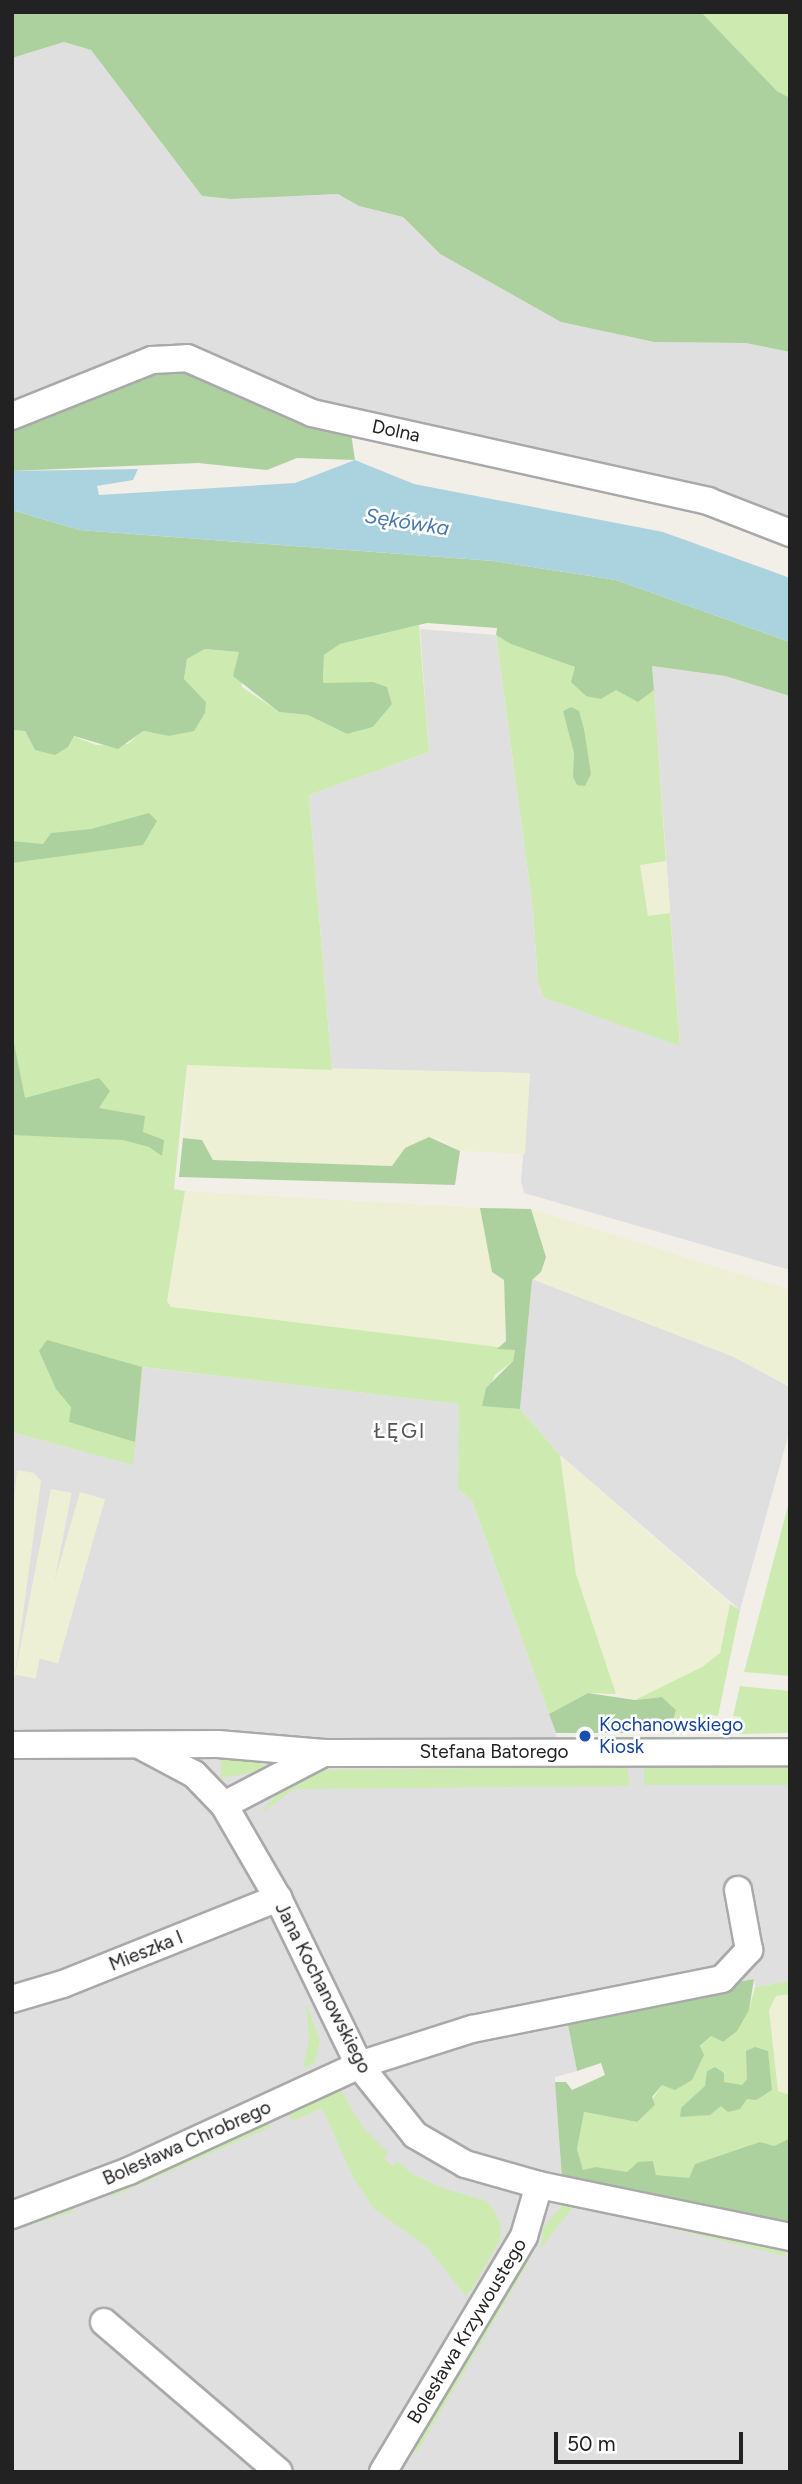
<!DOCTYPE html>
<meta charset="utf-8">
<style>
body{margin:0}
#map{position:relative;width:802px;height:2484px;overflow:hidden;background:#f2efe9;font-family:Figtree,sans-serif}
div>[style]{position:absolute}
[style*='--x']{left:calc(var(--x)*1px);top:calc(var(--y)*1px);width:calc(var(--w)*1px);rotate:calc(var(--a)*1deg)}
.residential>*{inset:0;background:#e0dfdf}
.farmland>*{inset:0;background:#eef0d5;transform-origin:0 0}
.grass>*{inset:0;background:#cdebb0;transform-origin:0 0}
.forest>*{inset:0;background:#add19e}
.water>*{inset:0;background:#aad3df}
.roads{filter:drop-shadow(2px 0 #a9a9a9) drop-shadow(-2px 0 #a9a9a9) drop-shadow(0 2px #a9a9a9) drop-shadow(0 -2px #a9a9a9)}
.minor>*{height:26px;margin:-13px;padding:0 13px;transform-origin:13px;border-radius:13px;background:#fff}
.dots>*{width:19px;height:19px;translate:-50% -50%;box-sizing:border-box;border:4px solid #fff;border-radius:50%}
span{translate:-50% -50%;white-space:nowrap;text-align:center;line-height:1.15;-webkit-text-stroke:5px #fff;paint-order:stroke}
.street-label{font-size:19px;color:#222}
.transit-label{font-size:19px;color:#164399}
.left{translate:0 -50%;text-align:left}
.water-label{font-size:21px;color:#4a7aab;font-style:italic}
.neighbourhood-label{font-size:21px;color:#555;letter-spacing:2px}
.frame{position:absolute;inset:0;border:14px solid #222;pointer-events:none}
.scale{position:absolute;left:554px;top:2432px;width:189px;height:32px;box-sizing:border-box;border:4px solid #222;border-top:0;padding-left:9px;font-size:21px;line-height:24px;white-space:nowrap;color:#222;-webkit-text-stroke:5px #fff;paint-order:stroke}
</style>
<div id="map">
<div class="residential">
<div style="clip-path:polygon(64px 42px,91px 50px,202px 196px,231px 199px,338px 194px,359px 206px,403px 217px,440px 254px,561px 322px,654px 342px,746px 343px,790px 352px,790px 530px,313px 411px,188px 355px,12px 411px,12px 58px)"></div>
<div style="clip-path:polygon(420px 629px,496px 635px,533px 910px,538px 983px,544px 998px,680px 1045px,652px 666px,725px 676px,790px 696px,790px 1270px,524px 1193px,521px 1181px,530px 1073px,332px 1070px,309px 795px,429px 752px)"></div>
<div style="clip-path:polygon(532px 1279px,732px 1356px,790px 1387px,790px 1429px,740px 1610px,560px 1455px,520px 1409px)"></div>
<div style="clip-path:polygon(142px 1367px,460px 1404px,458px 1489px,472px 1501px,556px 1733px,559px 1764px,643px 1762px,647px 1785px,790px 1785px,790px 1981px,755px 1987px,754px 1979px,566px 2015px,577px 2071px,555px 2077px,562px 2178px,790px 2228px,790px 2472px,12px 2472px,12px 1432px,132px 1464px)"></div>
</div>
<div class="farmland">
<div style="clip-path:polygon(666px 861px,670px 913px,648px 917px,640px 864px)"></div>
<div style="clip-path:polygon(187px 1065px,530px 1073px,525px 1154px,460px 1151px,440px 1139px,405px 1148px,392px 1166px,213px 1160px,202px 1140px,183px 1138px)"></div>
<div style="clip-path:polygon(185px 1191px,480px 1208px,492px 1272px,504px 1280px,506px 1341px,497px 1349px,487px 1349px,170px 1307px,167px 1301px)"></div>
<div style="clip-path:polygon(531px 1209px,790px 1290px,790px 1387px,732px 1356px,532px 1279px)"></div>
<div style="clip-path:polygon(560px 1455px,730px 1604px,720px 1653px,702px 1667px,635px 1700px,616px 1694px,576px 1574px)"></div>
<div style="clip-path:polygon(17px 1470px,34px 1473px,41px 1481px,14px 1680px,12px 1523px)"></div>
<div style="left:51px;top:1489px;width:21px;height:189px;rotate:11deg"></div>
<div style="left:80px;top:1492px;width:26px;height:171px;rotate:16deg"></div>
<div style="clip-path:polygon(790px 1994px,790px 2095px,784px 2096px,778px 2091px,769px 2010px,776px 1996px)"></div>
</div>
<div class="grass">
<div style="clip-path:polygon(701px 12px,790px 12px,790px 98px,777px 91px)"></div>
<div style="clip-path:polygon(419px 625px,429px 752px,309px 795px,332px 1070px,187px 1065px,174px 1189px,185px 1191px,167px 1301px,171px 1307px,515px 1349px,513px 1361px,495px 1375px,482px 1405px,520px 1409px,560px 1455px,576px 1574px,616px 1694px,588px 1693px,549px 1714px,472px 1501px,458px 1489px,459px 1404px,143px 1367px,133px 1465px,12px 1432px,12px 730px,25px 731px,35px 750px,73px 736px,96px 745px,128px 744px,142px 731px,169px 736px,206px 702px,184px 679px,187px 659px,205px 649px,240px 652px,242px 687px,279px 712px,308px 715px,347px 734px,373px 727px,392px 704px,387px 687px,323px 683px,324px 655px,340px 644px)"></div>
<div style="clip-path:polygon(496px 635px,575px 667px,637px 701px,654px 690px,666px 861px,640px 865px,648px 916px,670px 913px,680px 1046px,544px 998px,538px 983px,533px 910px)"></div>
<div style="clip-path:polygon(789px 1502px,790px 1676px,744px 1672px)"></div>
<div style="clip-path:polygon(730px 1604px,740px 1610px,718px 1716px,707px 1714px,701px 1731px,670px 1733px,676px 1710px,662px 1697px,635px 1700px,702px 1667px,720px 1653px)"></div>
<div style="clip-path:polygon(740px 1686px,790px 1691px,790px 1733px,739px 1734px,741px 1717px,733px 1716px)"></div>
<div style="clip-path:polygon(221px 1757px,262px 1760px,263px 1766px,262px 1770px,221px 1779px)"></div>
<div style="clip-path:polygon(627px 1767px,630px 1786px,294px 1789px,260px 1814px,280px 1789px,312px 1770px)"></div>
<div style="left:790px;top:1767px;width:18px;height:146px;rotate:90deg"></div>
<div style="clip-path:polygon(790px 1981px,790px 1994px,776px 1996px,769px 2010px,778px 2091px,790px 2095px,790px 2138px,774px 2146px,695px 2164px,689px 2179px,656px 2175px,653px 2161px,627px 2173px,583px 2171px,577px 2149px,583px 2112px,637px 2122px,662px 2085px,711px 2036px,723px 2042px,749px 2010px,755px 1987px)"></div>
<div style="clip-path:polygon(306px 2003px,320px 2040px,315px 2063px,303px 2068px,309px 2040px)"></div>
<div style="clip-path:polygon(337px 2084px,364px 2129px,389px 2154px,384px 2159px,392px 2166px,397px 2161px,412px 2174px,443px 2188px,486px 2201px,494px 2210px,501px 2228px,500px 2240px,471px 2291px,465px 2295px,427px 2247px,374px 2209px,353px 2177px,322px 2108px,294px 2120px,279px 2109px)"></div>
<div style="clip-path:polygon(264px 2116px,271px 2127px,111px 2197px,111px 2186px)"></div>
<div style="left:71px;top:2202px;width:10px;height:52px;rotate:73deg"></div>
<div style="clip-path:polygon(564px 2203px,614px 2209px,611px 2215px,573px 2207px,541px 2248px,543px 2228px)"></div>
<div style="clip-path:polygon(640px 2213px,786px 2247px,785px 2256px,637px 2220px)"></div>
<div style="clip-path:polygon(526px 2256px,530px 2260px,417px 2452px,413px 2450px)"></div>
</div>
<div class="forest">
<div style="clip-path:polygon(12px 12px,701px 12px,777px 91px,790px 98px,790px 352px,746px 343px,654px 342px,561px 322px,440px 254px,403px 217px,359px 206px,338px 194px,231px 199px,202px 196px,91px 50px,64px 42px,12px 58px)"></div>
<div style="clip-path:polygon(173px 367px,312px 425px,351px 433px,355px 460px,297px 458px,267px 470px,198px 463px,12px 471px,12px 426px)"></div>
<div style="clip-path:polygon(12px 510px,80px 530px,494px 561px,616px 580px,790px 642px,790px 696px,725px 676px,652px 666px,654px 690px,638px 702px,616px 690px,601px 699px,586px 696px,571px 682px,575px 667px,511px 644px,496px 635px,497px 628px,427px 623px,340px 644px,324px 655px,323px 683px,373px 682px,387px 687px,392px 704px,373px 727px,347px 734px,308px 715px,279px 712px,233px 676px,239px 652px,205px 649px,187px 659px,184px 679px,206px 702px,205px 713px,194px 731px,169px 736px,143px 731px,118px 749px,74px 736px,68px 747px,55px 755px,35px 750px,25px 731px,12px 730px)"></div>
<div style="clip-path:polygon(571px 707px,579px 711px,584px 729px,591px 774px,585px 786px,577px 785px,573px 777px,574px 753px,563px 711px)"></div>
<div style="clip-path:polygon(149px 813px,157px 821px,143px 845px,12px 863px,12px 841px,43px 844px,51px 833px,91px 829px)"></div>
<div style="clip-path:polygon(12px 1033px,25px 1098px,99px 1078px,110px 1091px,99px 1108px,145px 1116px,143px 1132px,164px 1140px,162px 1156px,149px 1147px,123px 1140px,12px 1135px)"></div>
<div style="clip-path:polygon(429px 1137px,460px 1151px,455px 1185px,179px 1177px,183px 1138px,202px 1140px,213px 1160px,392px 1166px,405px 1148px)"></div>
<div style="clip-path:polygon(480px 1208px,531px 1209px,546px 1257px,541px 1272px,532px 1280px,520px 1409px,482px 1406px,486px 1388px,513px 1361px,515px 1350px,497px 1349px,506px 1341px,504px 1280px,492px 1272px)"></div>
<div style="clip-path:polygon(47px 1340px,142px 1367px,135px 1442px,69px 1422px,71px 1407px,56px 1389px,39px 1351px)"></div>
<div style="clip-path:polygon(588px 1693px,635px 1700px,662px 1697px,676px 1710px,670px 1733px,556px 1733px,549px 1714px)"></div>
<div style="clip-path:polygon(754px 1979px,749px 2010px,737px 2031px,723px 2042px,711px 2036px,700px 2046px,704px 2055px,692px 2080px,675px 2090px,662px 2085px,652px 2097px,655px 2105px,637px 2122px,584px 2112px,577px 2149px,583px 2170px,596px 2167px,627px 2172px,638px 2162px,653px 2161px,656px 2175px,689px 2178px,695px 2164px,760px 2142px,774px 2146px,790px 2138px,790px 2228px,562px 2178px,555px 2082px,566px 2082px,572px 2090px,605px 2075px,601px 2063px,577px 2071px,566px 2015px)"></div>
<div style="clip-path:polygon(755px 2047px,768px 2051px,772px 2090px,756px 2100px,747px 2099px,740px 2109px,728px 2112px,721px 2106px,710px 2115px,680px 2117px,681px 2108px,705px 2086px,707px 2071px,715px 2067px,724px 2073px,724px 2082px,742px 2085px,747px 2079px,746px 2051px)"></div>
</div>
<div class="water">
<div style="clip-path:polygon(355px 460px,414px 484px,663px 532px,790px 578px,790px 642px,616px 580px,494px 561px,80px 530px,12px 510px,12px 471px,138px 469px,133px 480px,97px 486px,99px 495px,295px 483px)"></div>
</div>
<div class="roads">
<div class="minor">
<div style="--x:12;--y:416;--w:151;--a:-21.8"></div>
<div style="--x:152;--y:360;--w:35;--a:-3"></div>
<div style="--x:187;--y:358;--w:137;--a:23.7"></div>
<div style="--x:312;--y:413;--w:406;--a:12.5"></div>
<div style="--x:708;--y:501;--w:88;--a:21.3"></div>
<div style="--x:12;--y:1745;--w:206;--a:-0.3"></div>
<div style="--x:218;--y:1744;--w:106;--a:4.9"></div>
<div style="--x:324;--y:1753;--w:466;--a:-0.1"></div>
<div style="--x:143;--y:1747;--w:58;--a:27.9"></div>
<div style="--x:194;--y:1774;--w:43;--a:45.9"></div>
<div style="--x:224;--y:1805;--w:108;--a:59.9"></div>
<div style="--x:278;--y:1898;--w:186;--a:64.1"></div>
<div style="--x:359;--y:2065;--w:90;--a:51.3"></div>
<div style="--x:415;--y:2135;--w:58;--a:30.1"></div>
<div style="--x:465;--y:2164;--w:77;--a:15.8"></div>
<div style="--x:539;--y:2185;--w:256;--a:11.7"></div>
<div style="--x:224;--y:1805;--w:113;--a:-27.5"></div>
<div style="--x:12;--y:1999;--w:53;--a:-16.4"></div>
<div style="--x:63;--y:1984;--w:232;--a:-21.8"></div>
<div style="--x:12;--y:2215;--w:125;--a:-20.6"></div>
<div style="--x:129;--y:2171;--w:253;--a:-24.7"></div>
<div style="--x:359;--y:2065;--w:119;--a:-17.7"></div>
<div style="--x:472;--y:2029;--w:255;--a:-11.3"></div>
<div style="--x:722;--y:1979;--w:40;--a:-47"></div>
<div style="--x:749;--y:1950;--w:61;--a:-100.4"></div>
<div style="--x:104;--y:2322;--w:230;--a:40.6"></div>
<div style="--x:383;--y:2472;--w:275;--a:-59.1"></div>
<div style="--x:524;--y:2236;--w:53;--a:-73.6"></div>
</div>
</div>
<div class="dots">
<div style="left:585px;top:1736px;background:#1a4fb4"></div>
</div>
<div class="street-label">
<span style="left:396px;top:431px;rotate:12deg">Dolna</span>
<span style="left:494px;top:1752px">Stefana Batorego</span>
<span style="left:146px;top:1951px;rotate:-22deg">Mieszka I</span>
<span style="left:323px;top:1988px;rotate:63deg">Jana Kochanowskiego</span>
<span style="left:187px;top:2143px;rotate:-24deg">Bolesława Chrobrego</span>
<span style="left:467px;top:2331px;rotate:-59deg">Bolesława Krzywoustego</span>
</div>
<div class="transit-label">
<span class="left" style="left:599px;top:1736px">Kochanowskiego<br>Kiosk</span>
</div>
<div class="water-label">
<span style="left:407px;top:522px;rotate:9deg">Sękówka</span>
</div>
<div class="neighbourhood-label">
<span style="left:400px;top:1431px">ŁĘGI</span>
</div>
<div class="frame"></div>
<div class="scale">50 m</div>
</div>
